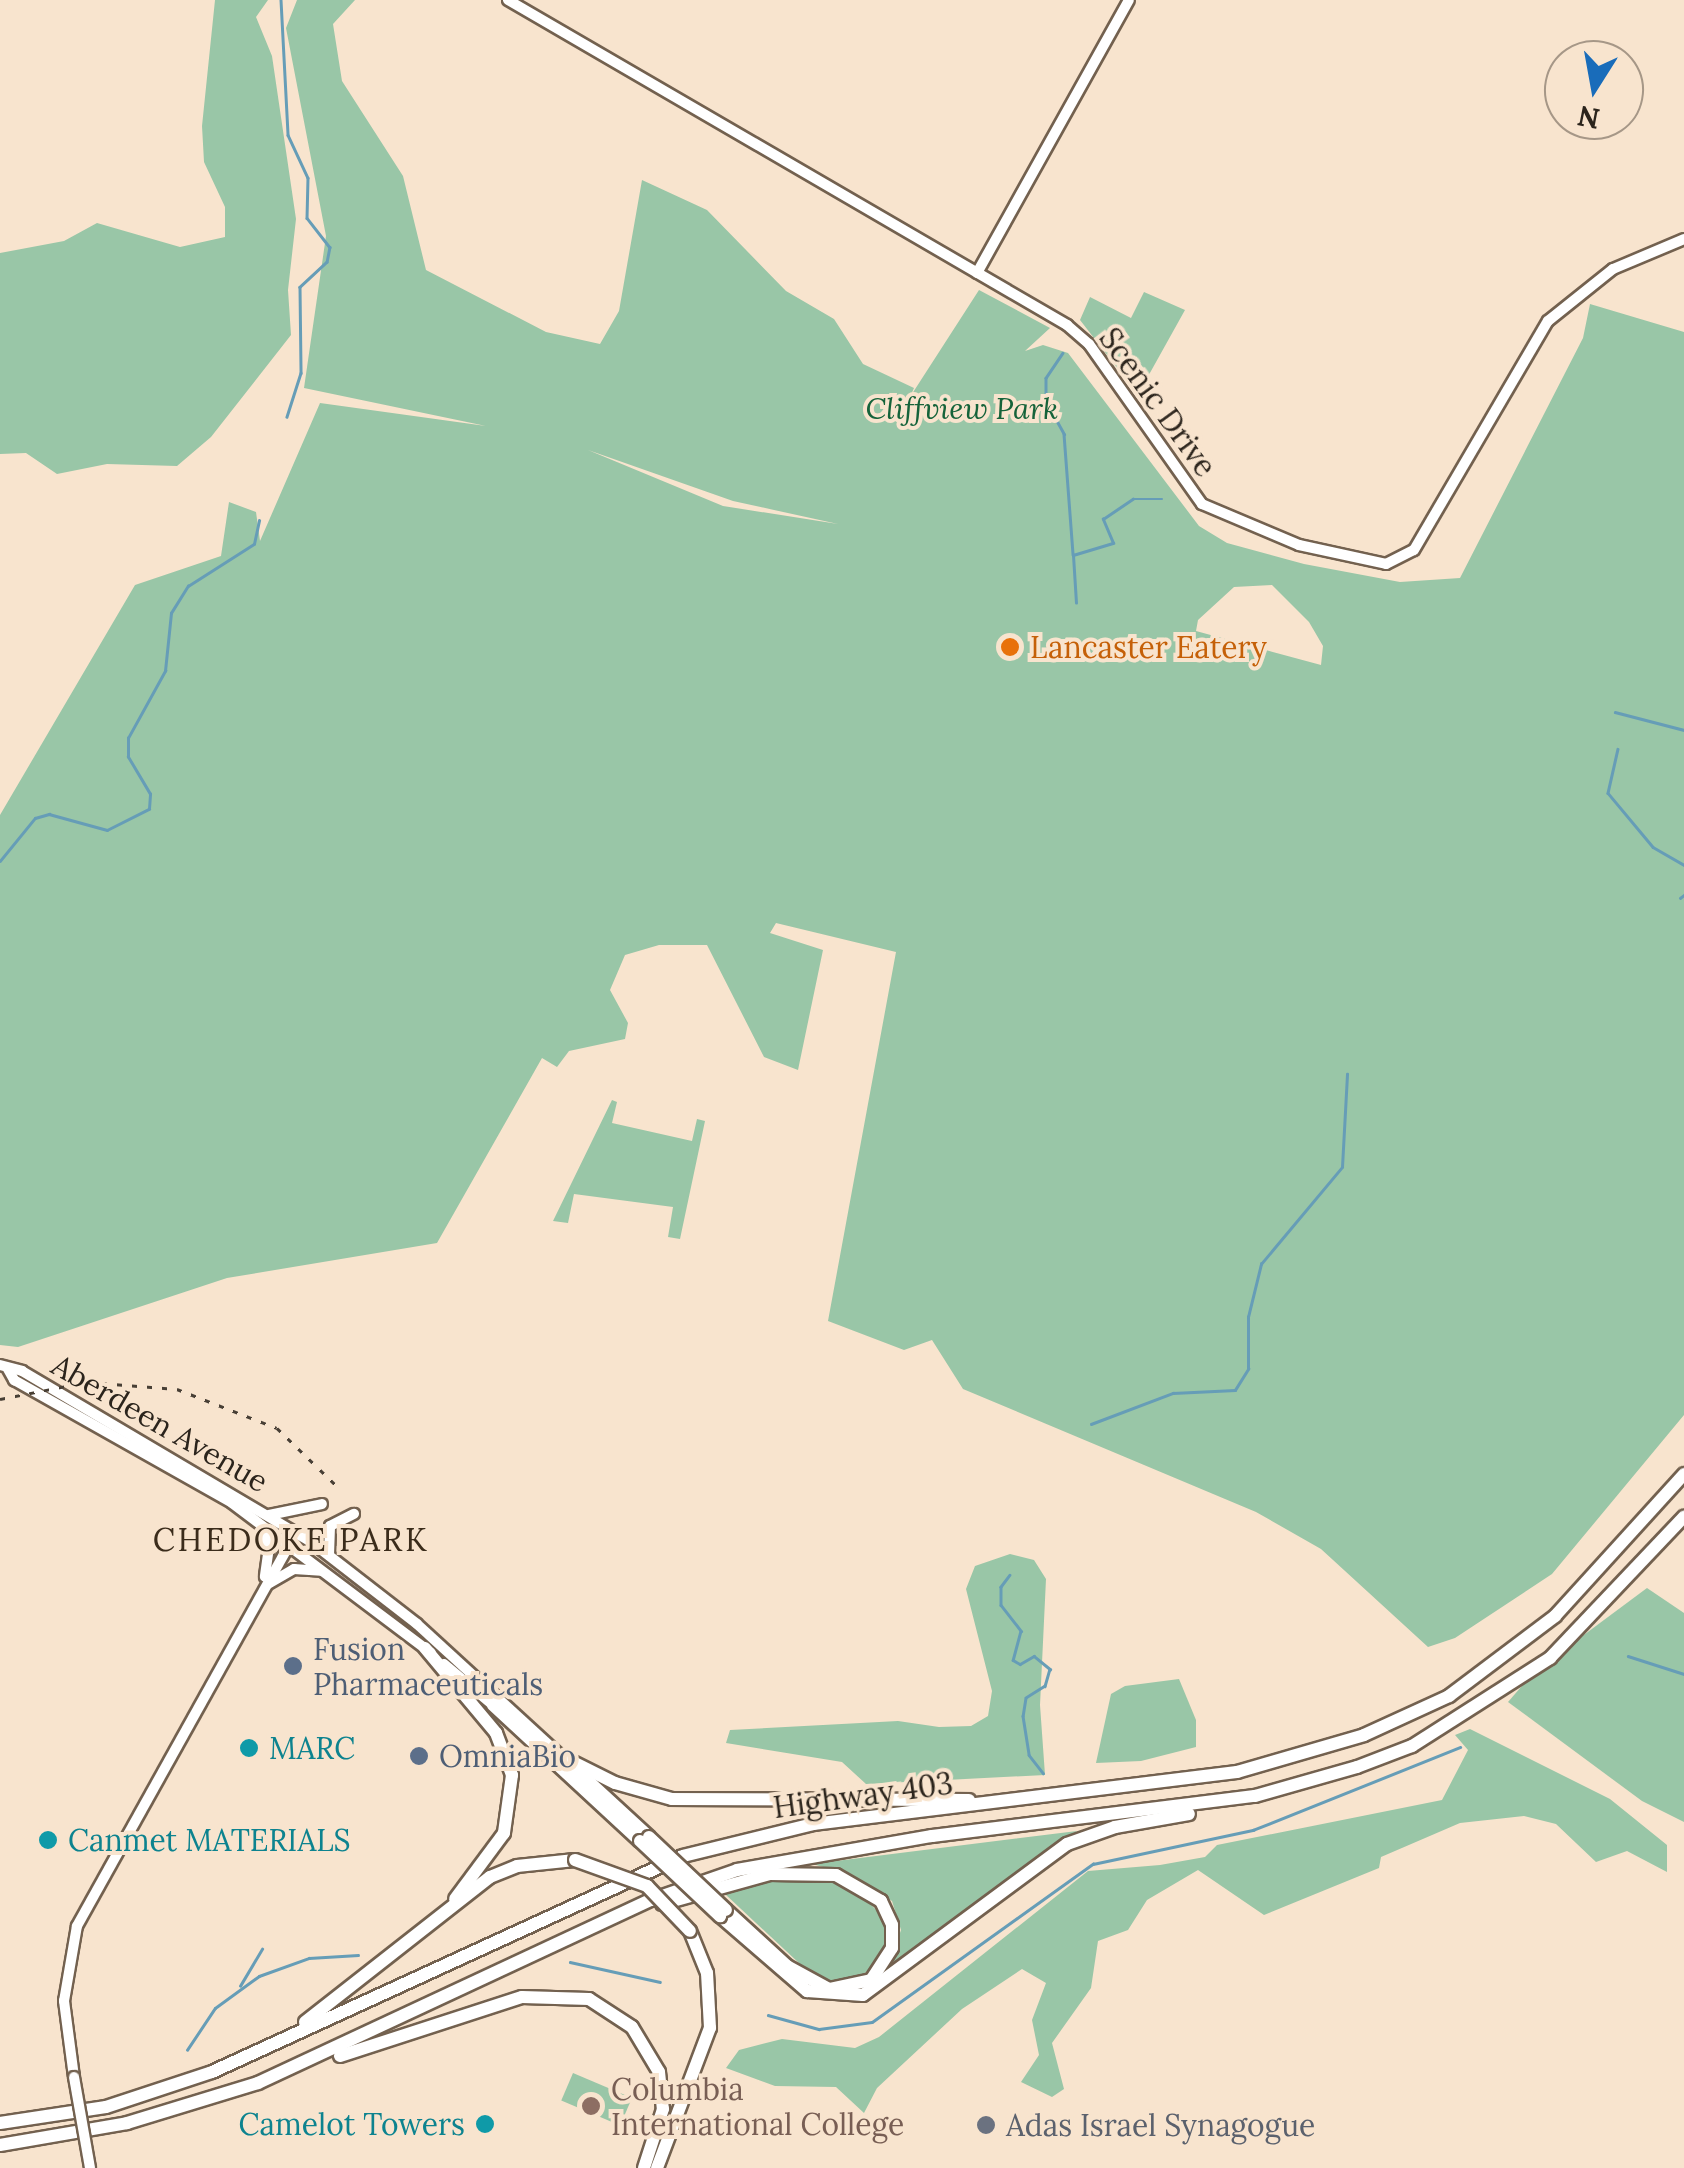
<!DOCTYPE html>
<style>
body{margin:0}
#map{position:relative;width:1684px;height:2168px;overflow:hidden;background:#f8e4ce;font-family:Lora,serif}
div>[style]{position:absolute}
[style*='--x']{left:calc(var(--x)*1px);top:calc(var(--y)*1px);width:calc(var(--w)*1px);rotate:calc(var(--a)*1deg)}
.green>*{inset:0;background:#99c6a7;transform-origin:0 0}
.stream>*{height:2.5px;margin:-1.25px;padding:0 1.25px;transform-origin:1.25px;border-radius:1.25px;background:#669db7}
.roads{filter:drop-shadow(2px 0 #73614f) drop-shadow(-2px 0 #73614f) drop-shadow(0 2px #73614f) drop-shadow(0 -2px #73614f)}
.secondary>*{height:10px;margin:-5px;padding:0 5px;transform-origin:5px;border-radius:5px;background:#fff}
.highway>*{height:12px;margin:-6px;padding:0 6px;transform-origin:6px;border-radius:6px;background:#fff}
.rail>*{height:2.5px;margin-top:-1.25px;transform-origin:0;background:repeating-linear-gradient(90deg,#483f35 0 5px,transparent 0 15px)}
.bridges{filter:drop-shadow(2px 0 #73614f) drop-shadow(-2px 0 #73614f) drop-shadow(0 2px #73614f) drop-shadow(0 -2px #73614f)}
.secondary-bridge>*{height:10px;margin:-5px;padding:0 5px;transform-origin:5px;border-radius:5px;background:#fff}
.highway-bridge>*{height:12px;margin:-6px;padding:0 6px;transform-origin:6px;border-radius:6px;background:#fff}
.dots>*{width:28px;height:28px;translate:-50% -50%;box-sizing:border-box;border:5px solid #f8e4ce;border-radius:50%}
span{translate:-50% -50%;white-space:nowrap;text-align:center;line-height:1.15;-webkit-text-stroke:8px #f8e4ce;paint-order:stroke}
.street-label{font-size:30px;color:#2b241c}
.park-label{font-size:30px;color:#15633a;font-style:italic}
.food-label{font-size:30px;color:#c56008}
.left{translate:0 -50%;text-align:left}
.service-label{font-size:30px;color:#4e5e75}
.culture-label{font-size:30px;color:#0d838f}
.right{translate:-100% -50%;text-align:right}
.education-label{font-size:30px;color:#785e54}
.worship-label{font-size:30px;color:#5b616d}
.neighbourhood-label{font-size:32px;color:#3b2c1b;letter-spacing:2.5px}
.north{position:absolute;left:1544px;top:40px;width:100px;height:100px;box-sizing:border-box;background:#f8e4ce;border:2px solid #a69787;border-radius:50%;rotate:191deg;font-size:28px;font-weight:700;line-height:40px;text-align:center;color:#2b241c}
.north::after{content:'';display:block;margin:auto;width:35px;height:45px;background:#196cba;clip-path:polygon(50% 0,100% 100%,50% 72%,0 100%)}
</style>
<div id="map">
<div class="green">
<div style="clip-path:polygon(215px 0,268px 0,256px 17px,272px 56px,296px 219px,288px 290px,291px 335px,211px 437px,177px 466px,107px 464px,57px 474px,26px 453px,0 454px,0 253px,64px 241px,97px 223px,180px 247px,225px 237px,225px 207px,204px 162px,202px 126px)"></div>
<div style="clip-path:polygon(evenodd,297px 0,355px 0,333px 24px,342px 81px,403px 176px,426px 270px,546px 332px,600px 344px,619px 311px,642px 180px,707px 210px,786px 291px,834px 319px,863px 364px,914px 388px,910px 397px,979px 290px,1050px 328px,1025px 351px,1043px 345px,1068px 353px,1199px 526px,1227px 543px,1304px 564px,1400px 582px,1460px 578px,1583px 338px,1590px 304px,1684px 332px,1684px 1415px,1552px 1574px,1455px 1638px,1428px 1647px,1321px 1549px,1256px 1512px,963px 1389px,932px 1340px,904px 1350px,828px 1321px,896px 952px,776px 923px,770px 933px,823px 950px,798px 1070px,764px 1057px,707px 945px,659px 945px,625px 955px,610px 990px,628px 1023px,625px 1039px,569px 1051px,557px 1067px,542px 1058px,437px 1243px,227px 1278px,18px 1347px,0 1345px,0 815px,135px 585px,221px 556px,229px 502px,256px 512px,260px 541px,320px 403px,486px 426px,304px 388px,326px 236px,286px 28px,297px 0,588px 450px,733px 501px,838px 524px,723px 506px,588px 450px,297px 0,1272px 585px,1309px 622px,1323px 646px,1321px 665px,1196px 631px,1198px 620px,1234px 587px,1272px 585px)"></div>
<div style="clip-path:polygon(1144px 292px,1185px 310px,1141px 389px,1132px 387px,1080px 320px,1090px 297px,1131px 318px)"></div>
<div style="clip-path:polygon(612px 1100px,617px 1102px,612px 1123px,692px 1141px,697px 1119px,705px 1121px,680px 1239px,668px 1237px,673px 1207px,574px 1194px,568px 1223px,553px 1221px)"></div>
<div style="clip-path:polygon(1010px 1554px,1034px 1560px,1046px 1579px,1040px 1705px,1045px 1775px,866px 1784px,842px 1762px,726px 1743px,730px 1730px,898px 1721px,939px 1727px,971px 1726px,988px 1716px,992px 1691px,966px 1589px,975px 1566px)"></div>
<div style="clip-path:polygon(1647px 1588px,1684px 1613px,1684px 1822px,1642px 1801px,1508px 1702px,1534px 1672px)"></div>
<div style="clip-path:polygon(1179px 1679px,1196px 1720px,1196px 1747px,1141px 1761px,1096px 1763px,1111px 1694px,1125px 1686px)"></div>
<div style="clip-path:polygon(1470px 1729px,1610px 1799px,1667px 1845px,1667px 1872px,1627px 1851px,1596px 1862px,1556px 1824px,1524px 1816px,1460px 1823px,1381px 1857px,1379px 1868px,1264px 1915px,1198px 1870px,1147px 1900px,1128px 1930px,1098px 1941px,1091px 1988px,1052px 2043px,1064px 2089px,1052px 2097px,1021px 2082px,1039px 2055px,1032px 2020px,1046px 1983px,1022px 1969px,962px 2009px,877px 2088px,864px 2113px,836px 2087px,775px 2086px,726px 2068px,739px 2050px,782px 2039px,855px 2048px,879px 2037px,1088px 1871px,1160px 1865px,1205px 1857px,1217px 1845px,1442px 1800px,1468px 1750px,1455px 1735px)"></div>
<div style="clip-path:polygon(1077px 1831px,886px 1974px,901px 1930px,892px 1901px,850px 1874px,812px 1864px)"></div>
<div style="clip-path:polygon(824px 1878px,856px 1889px,885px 1919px,885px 1956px,852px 1984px,815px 1978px,725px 1894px,766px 1882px)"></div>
<div style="left:573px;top:2073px;width:64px;height:30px;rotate:23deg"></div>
</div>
<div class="stream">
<div style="--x:281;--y:0;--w:135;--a:87"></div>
<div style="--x:288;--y:135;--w:47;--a:65.1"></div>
<div style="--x:308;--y:178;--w:40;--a:91.4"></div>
<div style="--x:307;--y:218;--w:37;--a:52"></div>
<div style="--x:330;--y:247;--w:15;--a:101"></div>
<div style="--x:327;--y:262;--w:37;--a:137"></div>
<div style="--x:300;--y:287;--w:86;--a:89.3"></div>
<div style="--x:301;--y:373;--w:46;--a:107.7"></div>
<div style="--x:1063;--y:353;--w:30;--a:124"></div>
<div style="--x:1046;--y:378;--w:23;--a:90"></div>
<div style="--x:1046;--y:401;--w:38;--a:61"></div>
<div style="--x:1064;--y:434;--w:121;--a:85.7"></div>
<div style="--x:1076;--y:603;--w:48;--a:-93.6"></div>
<div style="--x:1073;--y:555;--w:42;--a:-16.7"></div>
<div style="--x:1113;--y:543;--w:26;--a:-113"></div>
<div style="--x:1103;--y:519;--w:36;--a:-34"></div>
<div style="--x:1133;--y:499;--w:29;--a:0"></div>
<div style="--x:1615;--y:712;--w:71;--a:14.6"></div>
<div style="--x:1618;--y:749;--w:45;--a:102.8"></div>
<div style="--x:1608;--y:793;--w:70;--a:50.2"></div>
<div style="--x:1653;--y:847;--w:36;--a:30"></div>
<div style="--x:0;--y:861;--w:55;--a:-50.9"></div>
<div style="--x:35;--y:818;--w:15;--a:-16"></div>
<div style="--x:49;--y:814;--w:60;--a:15.4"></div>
<div style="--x:107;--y:830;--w:47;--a:-26.6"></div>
<div style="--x:149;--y:809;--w:15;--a:-86"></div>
<div style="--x:150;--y:794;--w:43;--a:-120.7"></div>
<div style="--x:128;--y:757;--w:19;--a:-90"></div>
<div style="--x:128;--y:738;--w:77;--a:-61.1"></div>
<div style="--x:165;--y:671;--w:58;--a:-84.1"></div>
<div style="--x:171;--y:613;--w:32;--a:-58"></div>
<div style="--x:188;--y:586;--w:78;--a:-32.5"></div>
<div style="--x:254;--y:544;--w:24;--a:-78"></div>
<div style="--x:1680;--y:898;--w:5;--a:-37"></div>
<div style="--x:1091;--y:1424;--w:88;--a:-20.7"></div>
<div style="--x:1173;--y:1393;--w:62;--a:-2.8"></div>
<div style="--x:1235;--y:1390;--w:25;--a:-58"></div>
<div style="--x:1248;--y:1369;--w:52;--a:-90"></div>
<div style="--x:1248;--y:1317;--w:55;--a:-76.2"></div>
<div style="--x:1261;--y:1264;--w:126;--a:-50.1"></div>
<div style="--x:1342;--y:1167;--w:93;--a:-86.9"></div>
<div style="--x:1010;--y:1575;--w:15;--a:127"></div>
<div style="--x:1001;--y:1587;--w:18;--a:90"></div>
<div style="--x:1001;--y:1605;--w:33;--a:52"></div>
<div style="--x:1021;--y:1631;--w:30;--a:105"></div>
<div style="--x:1013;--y:1660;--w:8;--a:30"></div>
<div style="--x:1020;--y:1664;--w:16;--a:-30"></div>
<div style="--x:1034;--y:1656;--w:21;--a:39"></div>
<div style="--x:1050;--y:1669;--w:18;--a:106"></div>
<div style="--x:1045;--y:1686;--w:22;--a:148"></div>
<div style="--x:1026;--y:1698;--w:18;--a:99"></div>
<div style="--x:1023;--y:1716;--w:39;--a:81"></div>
<div style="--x:1029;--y:1755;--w:23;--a:52"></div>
<div style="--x:1628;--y:1656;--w:59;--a:17.8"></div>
<div style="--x:570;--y:1962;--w:92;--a:12.5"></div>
<div style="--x:240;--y:1986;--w:43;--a:-59.3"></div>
<div style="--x:768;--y:2015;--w:53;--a:15.4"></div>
<div style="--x:819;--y:2029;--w:53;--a:-7.5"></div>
<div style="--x:872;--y:2022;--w:272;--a:-35.6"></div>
<div style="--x:1093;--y:1864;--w:164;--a:-12"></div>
<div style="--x:1253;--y:1830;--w:223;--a:-21.8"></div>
<div style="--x:187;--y:2050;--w:50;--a:-56.3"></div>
<div style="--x:215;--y:2008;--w:54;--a:-36"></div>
<div style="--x:259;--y:1976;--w:53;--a:-19.8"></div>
<div style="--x:309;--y:1958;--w:49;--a:-3.5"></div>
</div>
<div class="roads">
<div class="secondary">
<div style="--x:508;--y:0;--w:647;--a:30.17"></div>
<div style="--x:1067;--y:325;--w:29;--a:41"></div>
<div style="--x:1089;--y:344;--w:196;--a:54.8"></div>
<div style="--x:1202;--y:504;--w:105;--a:22.9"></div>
<div style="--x:1299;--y:545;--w:89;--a:12.3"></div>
<div style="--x:1386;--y:564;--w:31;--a:-27"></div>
<div style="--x:1414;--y:550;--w:265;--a:-59.7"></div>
<div style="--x:1548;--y:321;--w:83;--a:-38.7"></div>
<div style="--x:1613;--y:269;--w:77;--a:-22.9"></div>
<div style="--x:977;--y:273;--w:312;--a:-60.9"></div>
<div style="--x:0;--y:1365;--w:23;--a:15"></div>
<div style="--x:22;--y:1371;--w:339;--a:30.6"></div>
<div style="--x:314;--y:1544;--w:130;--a:37.8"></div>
<div style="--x:417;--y:1624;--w:195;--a:42.5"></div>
<div style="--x:8;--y:1369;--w:13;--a:61"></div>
<div style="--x:14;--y:1380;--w:250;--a:29.4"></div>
<div style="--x:232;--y:1503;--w:249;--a:37"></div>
<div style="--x:269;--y:1515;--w:54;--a:-11.7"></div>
<div style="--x:261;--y:1526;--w:22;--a:69"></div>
<div style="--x:269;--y:1547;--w:30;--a:98"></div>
<div style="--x:329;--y:1555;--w:29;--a:-88"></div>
<div style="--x:330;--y:1526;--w:27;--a:-27"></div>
<div style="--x:268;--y:1584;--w:30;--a:-30"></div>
<div style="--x:294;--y:1569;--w:27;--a:4"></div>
<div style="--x:444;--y:1664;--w:64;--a:39.9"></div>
<div style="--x:74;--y:2077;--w:77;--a:-97.5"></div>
<div style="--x:64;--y:2001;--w:76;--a:-80.2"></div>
<div style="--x:77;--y:1926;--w:451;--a:-60.9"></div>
</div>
<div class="highway">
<div style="--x:425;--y:1648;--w:111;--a:50.1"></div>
<div style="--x:496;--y:1733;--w:45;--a:69.1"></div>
<div style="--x:512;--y:1775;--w:59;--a:97.9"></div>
<div style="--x:504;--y:1833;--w:82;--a:126.6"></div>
<div style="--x:493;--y:1705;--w:200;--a:42.8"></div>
<div style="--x:561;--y:1756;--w:60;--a:26.6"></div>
<div style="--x:615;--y:1783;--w:59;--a:15.7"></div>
<div style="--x:672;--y:1799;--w:297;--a:0.2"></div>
<div style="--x:574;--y:1768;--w:102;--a:42.6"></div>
<div style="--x:662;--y:1904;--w:112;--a:-15.5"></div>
<div style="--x:770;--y:1874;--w:66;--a:0.9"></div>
<div style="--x:836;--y:1875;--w:52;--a:30"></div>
<div style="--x:881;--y:1901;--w:26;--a:65"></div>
<div style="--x:892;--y:1925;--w:23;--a:90"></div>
<div style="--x:892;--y:1948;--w:38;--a:123"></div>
<div style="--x:871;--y:1980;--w:43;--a:167.9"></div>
<div style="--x:829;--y:1989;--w:48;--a:-151.3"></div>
<div style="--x:787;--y:1966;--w:83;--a:-137.4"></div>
<div style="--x:720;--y:1916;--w:115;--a:40.8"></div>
<div style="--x:807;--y:1991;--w:56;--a:4.1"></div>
<div style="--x:863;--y:1995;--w:254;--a:-36.5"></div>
<div style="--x:1067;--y:1844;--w:51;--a:-19.5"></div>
<div style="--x:1115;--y:1827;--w:75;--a:-10"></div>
<div style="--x:305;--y:2022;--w:235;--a:-38.1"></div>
<div style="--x:490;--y:1877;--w:29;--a:-22"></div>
<div style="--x:517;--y:1866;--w:58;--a:-5.9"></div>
<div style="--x:340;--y:2056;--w:191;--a:-18"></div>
<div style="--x:522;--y:1997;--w:67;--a:1.7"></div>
<div style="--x:589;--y:1999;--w:51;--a:33.1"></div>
<div style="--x:632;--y:2027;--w:52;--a:59"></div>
<div style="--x:659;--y:2072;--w:37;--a:84"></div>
<div style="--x:663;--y:2109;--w:62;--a:107.9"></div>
<div style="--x:0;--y:2123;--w:107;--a:-8.6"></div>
<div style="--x:106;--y:2107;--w:112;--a:-18.3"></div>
<div style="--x:212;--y:2072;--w:518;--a:-24.64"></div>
<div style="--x:683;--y:1856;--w:134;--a:-13.8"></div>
<div style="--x:813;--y:1824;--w:427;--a:-7"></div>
<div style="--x:1237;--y:1772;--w:132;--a:-16.2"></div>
<div style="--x:1364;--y:1735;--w:94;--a:-24.6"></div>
<div style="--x:1449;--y:1696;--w:133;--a:-37"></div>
<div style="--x:1555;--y:1616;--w:192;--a:-47.7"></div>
<div style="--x:0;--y:2145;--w:129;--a:-9.8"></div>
<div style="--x:127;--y:2123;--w:137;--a:-17"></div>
<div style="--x:258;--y:2083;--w:434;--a:-25"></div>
<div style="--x:651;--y:1900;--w:91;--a:-19.2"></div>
<div style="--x:737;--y:1870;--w:198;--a:-9.9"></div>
<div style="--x:932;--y:1836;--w:325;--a:-7.1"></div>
<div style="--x:1255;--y:1796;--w:106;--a:-15.9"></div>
<div style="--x:1357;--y:1767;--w:59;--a:-20.9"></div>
<div style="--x:1412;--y:1746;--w:164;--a:-32.5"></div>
<div style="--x:1550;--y:1658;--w:195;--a:-46.5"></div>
<div style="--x:657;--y:2168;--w:150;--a:-69.3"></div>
<div style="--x:710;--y:2028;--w:55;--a:-93.1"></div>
<div style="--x:707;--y:1973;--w:45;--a:-112"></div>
</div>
</div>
<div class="rail">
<div style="--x:0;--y:1399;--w:89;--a:-11.1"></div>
<div style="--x:87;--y:1382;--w:90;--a:4.4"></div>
<div style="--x:177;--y:1389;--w:107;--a:21.3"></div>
<div style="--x:277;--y:1428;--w:88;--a:44.1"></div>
</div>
<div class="bridges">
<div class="secondary-bridge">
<div style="--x:74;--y:2077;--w:92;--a:80"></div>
</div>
<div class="highway-bridge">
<div style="--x:649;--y:1837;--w:106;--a:43.5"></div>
<div style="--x:640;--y:1841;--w:110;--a:43.2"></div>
<div style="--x:575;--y:1860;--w:77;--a:19.9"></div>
<div style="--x:647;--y:1886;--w:62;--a:46.3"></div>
</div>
</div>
<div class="dots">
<div style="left:1010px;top:647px;background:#e8710a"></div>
<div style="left:293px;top:1666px;background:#5c6f8a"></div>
<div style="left:249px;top:1748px;background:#0f9aa8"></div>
<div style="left:419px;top:1756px;background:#5c6f8a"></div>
<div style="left:48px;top:1840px;background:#0f9aa8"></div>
<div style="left:591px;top:2106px;background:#8d6e63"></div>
<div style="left:485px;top:2124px;background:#0f9aa8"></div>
<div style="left:986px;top:2125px;background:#6b7280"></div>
</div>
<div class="street-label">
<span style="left:1158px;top:402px;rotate:54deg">Scenic Drive</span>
<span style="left:160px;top:1423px;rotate:30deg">Aberdeen Avenue</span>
<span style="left:863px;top:1795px;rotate:-8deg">Highway 403</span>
</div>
<div class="park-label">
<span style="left:962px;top:408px">Cliffview Park</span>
</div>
<div class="food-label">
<span class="left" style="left:1030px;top:647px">Lancaster Eatery</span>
</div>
<div class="service-label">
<span class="left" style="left:313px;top:1666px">Fusion<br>Pharmaceuticals</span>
<span class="left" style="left:439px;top:1756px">OmniaBio</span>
</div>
<div class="culture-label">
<span class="left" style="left:269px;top:1748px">MARC</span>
<span class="left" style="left:68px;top:1840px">Canmet MATERIALS</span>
<span class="right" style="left:465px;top:2124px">Camelot Towers</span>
</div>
<div class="education-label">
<span class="left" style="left:611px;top:2106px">Columbia<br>International College</span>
</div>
<div class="worship-label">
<span class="left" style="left:1006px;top:2125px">Adas Israel Synagogue</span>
</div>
<div class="neighbourhood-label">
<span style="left:291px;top:1540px">CHEDOKE PARK</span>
</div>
<div class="north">N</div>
</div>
